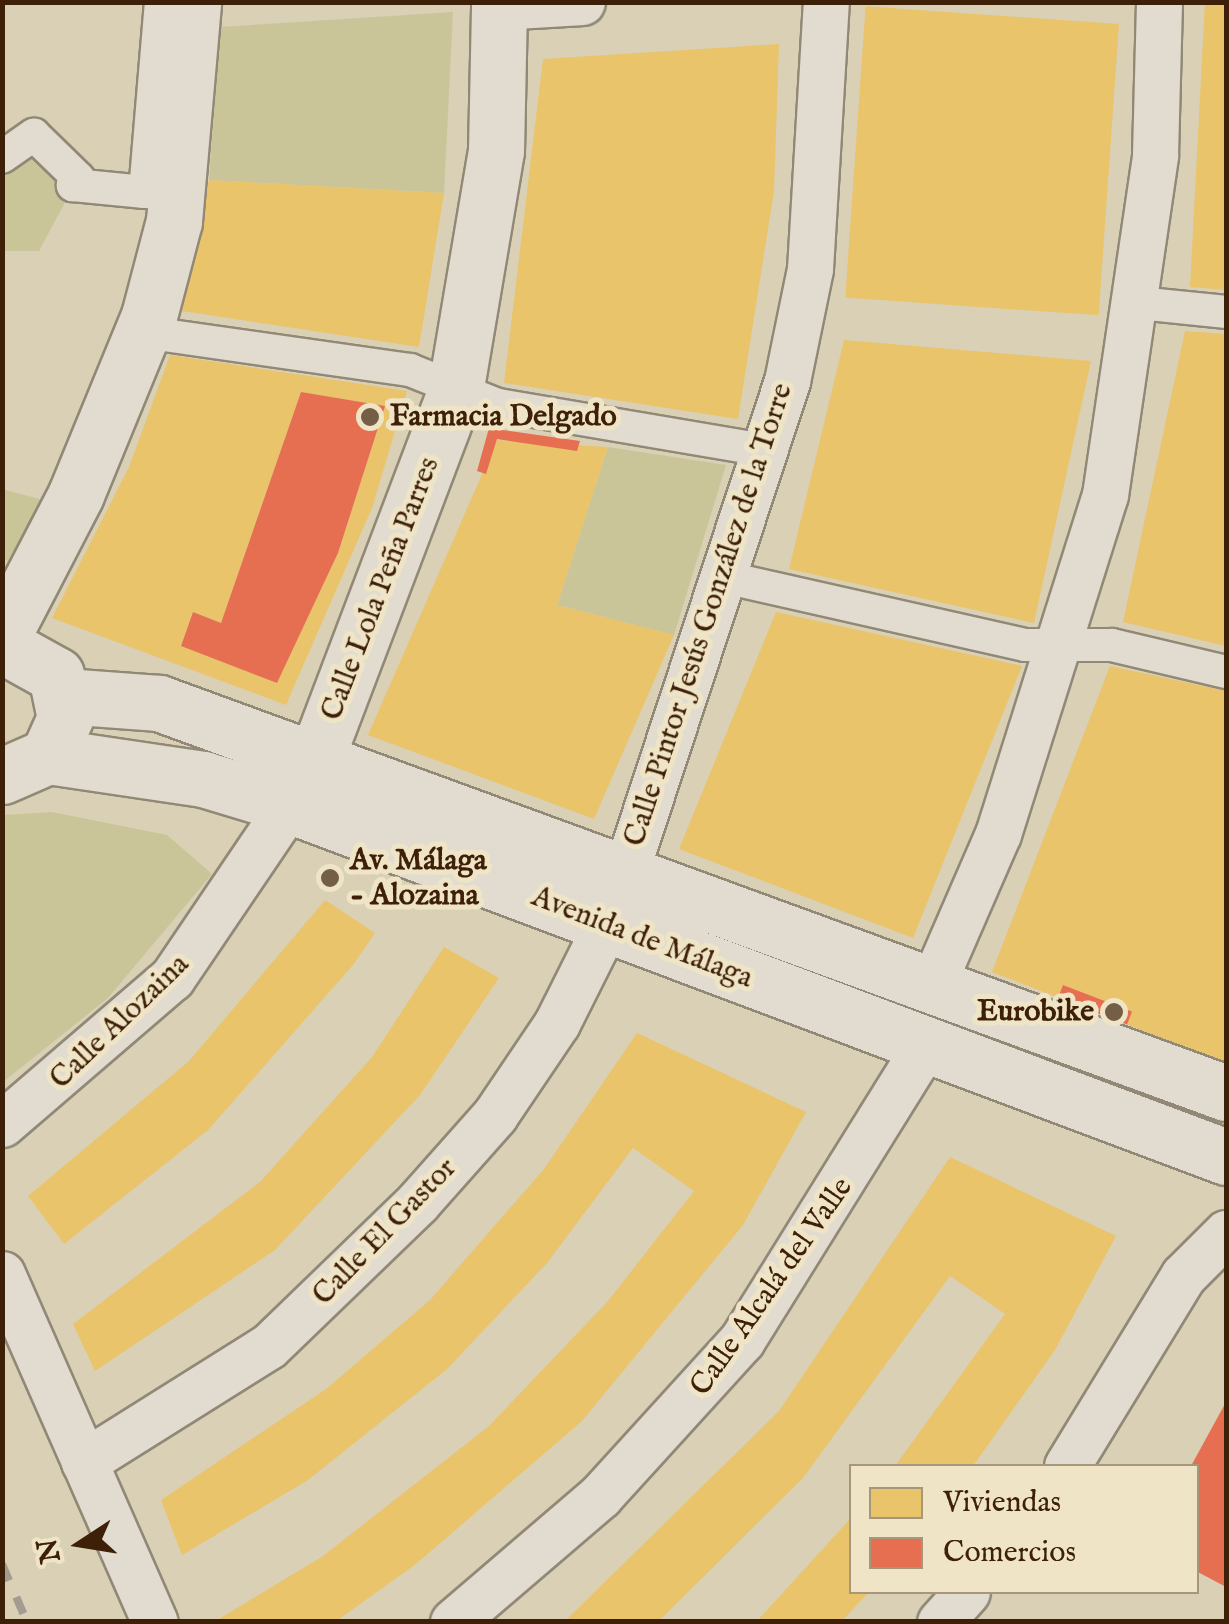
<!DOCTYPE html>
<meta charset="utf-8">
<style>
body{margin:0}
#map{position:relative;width:1229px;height:1624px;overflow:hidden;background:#d9d0b6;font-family:"IM FELL English",serif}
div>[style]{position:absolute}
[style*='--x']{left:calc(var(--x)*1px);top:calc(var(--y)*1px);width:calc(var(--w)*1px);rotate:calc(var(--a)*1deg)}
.green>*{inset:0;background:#cac599}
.homes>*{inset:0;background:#e9c46a;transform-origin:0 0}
.shops>*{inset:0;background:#e76f51;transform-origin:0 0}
.roads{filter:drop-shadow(2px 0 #918876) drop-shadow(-2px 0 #918876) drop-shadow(0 2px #918876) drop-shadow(0 -2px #918876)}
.pedestrian>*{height:32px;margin:-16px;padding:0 16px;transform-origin:16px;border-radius:16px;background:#e1dccf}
.minor>*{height:45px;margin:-22.5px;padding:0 22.5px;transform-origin:22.5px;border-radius:22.5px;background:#e1dccf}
.tertiary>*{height:55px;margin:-27.5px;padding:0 27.5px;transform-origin:27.5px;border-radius:27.5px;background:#e1dccf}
.secondary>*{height:55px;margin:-27.5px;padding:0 27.5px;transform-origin:27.5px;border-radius:27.5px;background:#e1dccf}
.rail>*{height:8px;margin-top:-4px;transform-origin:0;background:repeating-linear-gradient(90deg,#a39c90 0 18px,transparent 0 36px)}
.dots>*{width:28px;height:28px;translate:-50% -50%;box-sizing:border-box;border:5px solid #efe5c6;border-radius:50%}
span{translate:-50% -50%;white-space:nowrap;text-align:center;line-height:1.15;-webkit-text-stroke:10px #efe5c6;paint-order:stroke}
.poi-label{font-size:30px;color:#3e2008;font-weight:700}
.left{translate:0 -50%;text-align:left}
.right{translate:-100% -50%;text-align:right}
.street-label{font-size:30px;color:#3e2008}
.frame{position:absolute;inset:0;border:5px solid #3e2008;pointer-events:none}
.legend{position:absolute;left:849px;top:1464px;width:350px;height:130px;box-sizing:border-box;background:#efe5c6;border:2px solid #a8967a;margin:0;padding:12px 18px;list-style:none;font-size:30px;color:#3e2008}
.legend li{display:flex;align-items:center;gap:20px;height:50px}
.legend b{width:50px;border:2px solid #a8967a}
.north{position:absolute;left:30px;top:1494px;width:100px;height:100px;-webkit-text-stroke:8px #efe5c6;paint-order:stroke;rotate:258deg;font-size:28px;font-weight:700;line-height:40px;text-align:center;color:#3e2008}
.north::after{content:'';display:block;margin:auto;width:35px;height:45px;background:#3e2008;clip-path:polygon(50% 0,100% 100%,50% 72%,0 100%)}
</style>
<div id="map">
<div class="green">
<div style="clip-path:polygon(453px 12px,444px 193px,209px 180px,220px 27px)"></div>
<div style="clip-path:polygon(34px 135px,78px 178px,39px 251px,3px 251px,2px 157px)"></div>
<div style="clip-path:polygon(608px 447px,726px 465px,674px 635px,557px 605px)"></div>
<div style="clip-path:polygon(2px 489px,43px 500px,8px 561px,3px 558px)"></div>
<div style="clip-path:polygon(52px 812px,167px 835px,212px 874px,108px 998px,3px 1082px,3px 815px)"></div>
</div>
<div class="homes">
<div style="clip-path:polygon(1205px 2px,1226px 2px,1226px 290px,1190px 287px)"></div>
<div style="left:1119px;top:24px;width:292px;height:254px;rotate:94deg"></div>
<div style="clip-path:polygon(779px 44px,774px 191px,738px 419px,504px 383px,543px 59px)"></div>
<div style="clip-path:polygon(209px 180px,444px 193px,419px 347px,182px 311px)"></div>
<div style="clip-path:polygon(1185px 331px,1226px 334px,1226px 646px,1123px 622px)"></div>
<div style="clip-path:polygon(844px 340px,1091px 361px,1034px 623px,789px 569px)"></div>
<div style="clip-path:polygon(evenodd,170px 355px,407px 391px,372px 508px,286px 705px,52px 618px,129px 467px,170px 355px,301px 392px,385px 406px,338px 553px,277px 683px,181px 646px,193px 612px,221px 623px,301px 392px)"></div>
<div style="clip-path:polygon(497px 440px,608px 447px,557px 605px,674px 635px,594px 819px,368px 735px)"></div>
<div style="clip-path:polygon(776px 612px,1022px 666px,913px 938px,679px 849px)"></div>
<div style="clip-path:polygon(1110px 666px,1226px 691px,1226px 1063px,1126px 1024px,1132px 1011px,1063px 985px,1059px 998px,992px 972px)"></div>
<div style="clip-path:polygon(325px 900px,375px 933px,353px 965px,208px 1130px,64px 1244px,28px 1196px,189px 1061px)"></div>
<div style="clip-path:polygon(444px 947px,499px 978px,420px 1095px,275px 1250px,95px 1371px,73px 1324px,260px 1182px,372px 1057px)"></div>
<div style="clip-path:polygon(637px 1033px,806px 1112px,743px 1225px,582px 1421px,416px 1564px,335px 1622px,214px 1622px,323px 1556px,489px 1426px,608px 1301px,694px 1191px,633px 1148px,547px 1263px,447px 1369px,308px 1480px,182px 1555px,161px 1500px,326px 1389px,430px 1300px,544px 1169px)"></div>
<div style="clip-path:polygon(950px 1157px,1116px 1236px,1055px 1350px,973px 1466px,895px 1466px,1005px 1314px,950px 1276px,803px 1478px,658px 1622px,564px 1622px,779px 1411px)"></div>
<div style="clip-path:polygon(851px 1518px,851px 1591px,869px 1592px,841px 1622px,756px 1622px)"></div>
</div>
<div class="shops">
<div style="clip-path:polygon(301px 392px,385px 406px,338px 553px,277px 683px,181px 646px,193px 612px,221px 623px)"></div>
<div style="clip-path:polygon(489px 428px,580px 441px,577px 451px,497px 439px,486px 474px,477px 471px)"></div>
<div style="left:1063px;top:985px;width:74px;height:14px;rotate:21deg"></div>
<div style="clip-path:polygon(1226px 1402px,1226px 1587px,1196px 1571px,1191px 1466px)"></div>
</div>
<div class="roads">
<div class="pedestrian">
<div style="--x:2;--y:157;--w:39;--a:-35"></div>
<div style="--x:34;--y:135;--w:62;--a:44.3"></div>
<div style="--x:78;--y:178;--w:9;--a:126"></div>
<div style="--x:73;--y:185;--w:72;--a:5.6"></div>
<div style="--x:145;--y:192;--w:191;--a:-85.2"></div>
<div style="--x:1138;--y:303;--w:88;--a:5.8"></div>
<div style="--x:143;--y:332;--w:270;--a:8.1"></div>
<div style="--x:410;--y:370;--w:95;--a:21.7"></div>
<div style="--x:498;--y:405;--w:276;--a:9.6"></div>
<div style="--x:728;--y:578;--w:304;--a:12.7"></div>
<div style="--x:1025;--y:645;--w:87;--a:0"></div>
<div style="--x:1112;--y:645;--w:117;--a:13.3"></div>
</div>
<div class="minor">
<div style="--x:499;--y:7;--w:83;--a:-3.4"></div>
<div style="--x:626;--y:871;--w:516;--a:-71.81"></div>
<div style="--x:787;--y:381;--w:114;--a:-78.4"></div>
<div style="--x:810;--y:269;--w:267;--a:-86.6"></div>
<div style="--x:934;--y:981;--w:160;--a:-66.5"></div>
<div style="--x:998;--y:834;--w:355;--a:-72.5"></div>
<div style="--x:1105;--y:495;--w:344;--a:-81.6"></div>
<div style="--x:1155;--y:155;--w:153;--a:-88.5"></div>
<div style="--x:2;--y:1124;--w:224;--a:-40.7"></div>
<div style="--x:172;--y:978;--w:209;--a:-55.9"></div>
<div style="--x:2;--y:1274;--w:380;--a:66.3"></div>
<div style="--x:84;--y:1462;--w:218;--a:-32.1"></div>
<div style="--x:269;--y:1346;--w:206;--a:-44"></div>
<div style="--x:417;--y:1203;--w:118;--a:-48.4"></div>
<div style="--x:495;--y:1115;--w:111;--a:-56"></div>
<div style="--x:557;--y:1023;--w:110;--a:-63.4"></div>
<div style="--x:1067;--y:1466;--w:223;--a:-58.6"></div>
<div style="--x:1183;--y:1276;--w:61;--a:-45"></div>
<div style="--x:453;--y:1622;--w:194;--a:-40.6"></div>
<div style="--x:600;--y:1496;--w:211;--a:-47.7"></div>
<div style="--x:742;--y:1340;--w:346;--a:-58.1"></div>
<div style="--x:940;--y:1622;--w:40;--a:-48"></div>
</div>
<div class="tertiary">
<div style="--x:2;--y:637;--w:161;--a:-62.6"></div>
<div style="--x:76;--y:494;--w:192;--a:-67.7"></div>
<div style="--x:149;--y:316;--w:98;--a:-75.3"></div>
<div style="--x:174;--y:221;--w:220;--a:-85"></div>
<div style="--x:315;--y:761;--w:394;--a:-69.2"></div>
<div style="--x:455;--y:393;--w:245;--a:-80.4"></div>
<div style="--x:496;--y:151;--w:149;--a:-88.8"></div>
</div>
<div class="secondary">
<div style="--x:2;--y:645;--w:62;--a:29.1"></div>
<div style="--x:56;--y:675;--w:44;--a:78.2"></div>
<div style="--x:65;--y:718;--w:42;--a:114.1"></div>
<div style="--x:48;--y:756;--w:50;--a:156.5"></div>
<div style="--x:64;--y:696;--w:95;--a:4.2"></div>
<div style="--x:159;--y:703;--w:1136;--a:20.08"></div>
<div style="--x:48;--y:756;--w:157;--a:8.4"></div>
<div style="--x:203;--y:779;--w:90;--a:16.8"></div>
<div style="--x:289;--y:805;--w:1001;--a:20.59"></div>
</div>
</div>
<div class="rail">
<div style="--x:2;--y:1564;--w:63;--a:66.7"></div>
</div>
<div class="dots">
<div style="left:370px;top:417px;background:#745e45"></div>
<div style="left:330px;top:878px;background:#745e45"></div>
<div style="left:1114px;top:1012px;background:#745e45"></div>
</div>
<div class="poi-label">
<span class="left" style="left:390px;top:417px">Farmacia Delgado</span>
<span class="left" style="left:350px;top:878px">Av. Málaga<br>- Alozaina</span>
<span class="right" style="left:1094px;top:1012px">Eurobike</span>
</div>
<div class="street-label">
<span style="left:381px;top:589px;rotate:-69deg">Calle Lola Peña Parres</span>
<span style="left:709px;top:615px;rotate:-72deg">Calle Pintor Jesús González de la Torre</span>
<span style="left:642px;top:938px;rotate:21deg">Avenida de Málaga</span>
<span style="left:120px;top:1022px;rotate:-44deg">Calle Alozaina</span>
<span style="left:385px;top:1232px;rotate:-46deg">Calle El Gastor</span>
<span style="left:772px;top:1287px;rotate:-55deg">Calle Alcalá del Valle</span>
</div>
<div class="frame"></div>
<ul class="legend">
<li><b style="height:28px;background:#e9c46a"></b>Viviendas</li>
<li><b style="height:28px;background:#e76f51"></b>Comercios</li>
</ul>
<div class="north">N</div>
</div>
